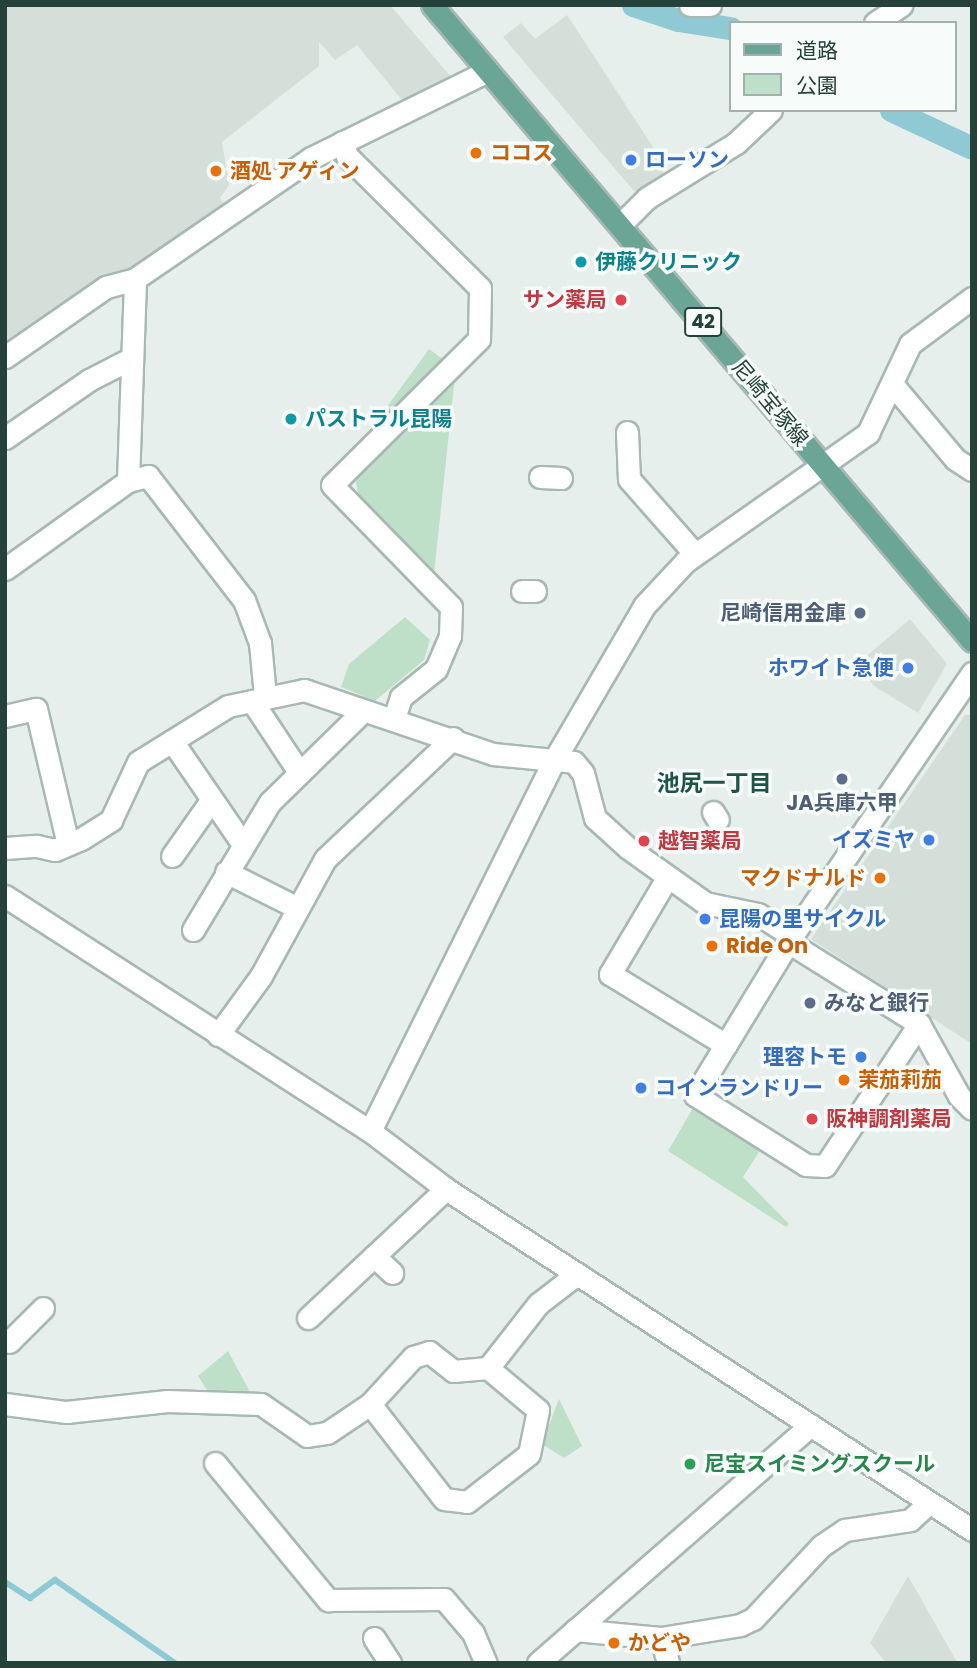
<!DOCTYPE html>
<meta charset="utf-8">
<style>
body{margin:0}
#map{position:relative;width:977px;height:1668px;overflow:hidden;background:#e6efeb;font-family:Poppins,"Noto Sans JP",sans-serif}
div>[style]{position:absolute}
[style*='--x']{left:calc(var(--x)*1px);top:calc(var(--y)*1px);width:calc(var(--w)*1px);rotate:calc(var(--a)*1deg)}
.built>*{inset:0;background:#d4dfda}
.green>*{inset:0;background:#bfe0c8;transform-origin:0 0}
.stream>*{height:6px;margin:-3px;padding:0 3px;transform-origin:3px;border-radius:3px;background:#8ec9d4}
.canal>*{height:23px;margin:-11.5px;padding:0 11.5px;transform-origin:11.5px;border-radius:11.5px;background:#8ec9d4}
.roads{filter:drop-shadow(2px 0 #a8b8b2) drop-shadow(-2px 0 #a8b8b2) drop-shadow(0 2px #a8b8b2) drop-shadow(0 -2px #a8b8b2)}
.minor>*{height:21px;margin:-10.5px;padding:0 10.5px;transform-origin:10.5px;border-radius:10.5px;background:#fff}
.primary>*{height:21px;margin:-10.5px;padding:0 10.5px;transform-origin:10.5px;border-radius:10.5px;background:#6aa596}
.dots>*{width:19px;height:19px;translate:-50% -50%;box-sizing:border-box;border:4px solid #f7fbf9;border-radius:50%}
span{translate:-50% -50%;white-space:nowrap;text-align:center;line-height:1.15;-webkit-text-stroke:7px #f7fbf9;paint-order:stroke}
.shield-label span{padding:2px 5px;background:#f7fbf9;border:2px solid;border-radius:5px;-webkit-text-stroke-width:0}
.shield-label{font-size:19px;color:#24423a;font-weight:700}
.food-label{font-size:21px;color:#c56008;font-weight:700}
.left{translate:0 -50%;text-align:left}
.right{translate:-100% -50%;text-align:right}
.shop-label{font-size:21px;color:#366cbe;font-weight:700}
.culture-label{font-size:21px;color:#0d838f;font-weight:700}
.health-label{font-size:21px;color:#be3a42;font-weight:700}
.street-label{font-size:21px;color:#24423a}
.service-label{font-size:21px;color:#4e5e75;font-weight:700}
.leisure-label{font-size:21px;color:#27864d;font-weight:700}
.neighbourhood-label{font-size:23px;color:#1f5548;font-weight:700}
.frame{position:absolute;inset:0;border:7px solid #24423a;pointer-events:none}
.legend{position:absolute;left:729px;top:21px;width:228px;height:91px;box-sizing:border-box;background:#f7fbf9;border:2px solid #a3b1ad;margin:0;padding:9px 12px;list-style:none;font-size:21px;color:#24423a}
.legend li{display:flex;align-items:center;gap:14px;height:35px}
.legend b{width:35px;border:2px solid #a3b1ad}
</style>
<div id="map">
<div class="built">
<div style="clip-path:polygon(5px 5px,390px 5px,451px 77px,402px 100px,357px 45px,335px 60px,319px 42px,319px 66px,222px 142px,229px 185px,220px 198px,225px 206px,131px 274px,5px 348px)"></div>
<div style="clip-path:polygon(567px 15px,657px 153px,665px 178px,641px 192px,634px 191px,503px 37px,521px 23px,535px 39px)"></div>
<div style="clip-path:polygon(910px 619px,947px 664px,918px 713px,874px 686px,860px 667px,862px 660px)"></div>
<div style="clip-path:polygon(965px 715px,972px 715px,972px 1044px,811px 939px)"></div>
<div style="clip-path:polygon(908px 1576px,954px 1657px,958px 1663px,886px 1663px,870px 1643px)"></div>
</div>
<div class="green">
<div style="left:429px;top:349px;width:17px;height:151px;rotate:36deg"></div>
<div style="clip-path:polygon(455px 376px,434px 574px,358px 493px,356px 482px,358px 474px)"></div>
<div style="clip-path:polygon(405px 617px,430px 640px,424px 660px,375px 701px,341px 687px,349px 664px)"></div>
<div style="clip-path:polygon(693px 1108px,706px 1109px,762px 1147px,743px 1177px,789px 1224px,786px 1227px,668px 1151px)"></div>
<div style="clip-path:polygon(228px 1351px,249px 1390px,245px 1393px,207px 1390px,198px 1376px)"></div>
<div style="clip-path:polygon(559px 1399px,582px 1446px,564px 1458px,542px 1444px)"></div>
</div>
<div class="stream">
<div style="--x:5;--y:1582;--w:30;--a:33"></div>
<div style="--x:30;--y:1598;--w:31;--a:-36"></div>
<div style="--x:55;--y:1580;--w:146;--a:34.7"></div>
</div>
<div class="canal">
<div style="--x:633;--y:5;--w:47;--a:18.4"></div>
<div style="--x:678;--y:20;--w:53;--a:8.7"></div>
<div style="--x:891;--y:110;--w:89;--a:25.1"></div>
</div>
<div class="roads">
<div class="minor">
<div style="--x:690;--y:5;--w:20;--a:0"></div>
<div style="--x:875;--y:23;--w:32;--a:-34"></div>
<div style="--x:342;--y:142;--w:15;--a:70"></div>
<div style="--x:347;--y:156;--w:187;--a:44.8"></div>
<div style="--x:480;--y:288;--w:51;--a:91.1"></div>
<div style="--x:479;--y:339;--w:207;--a:135.2"></div>
<div style="--x:332;--y:485;--w:170;--a:45.7"></div>
<div style="--x:451;--y:607;--w:29;--a:92"></div>
<div style="--x:450;--y:636;--w:36;--a:113"></div>
<div style="--x:436;--y:669;--w:45;--a:141.3"></div>
<div style="--x:401;--y:697;--w:23;--a:108"></div>
<div style="--x:620;--y:225;--w:38;--a:-45"></div>
<div style="--x:647;--y:198;--w:105;--a:-31.7"></div>
<div style="--x:736;--y:143;--w:48;--a:-43.3"></div>
<div style="--x:5;--y:357;--w:123;--a:-34.7"></div>
<div style="--x:106;--y:287;--w:30;--a:-15"></div>
<div style="--x:135;--y:279;--w:214;--a:-34.5"></div>
<div style="--x:311;--y:158;--w:197;--a:-26.2"></div>
<div style="--x:893;--y:385;--w:97;--a:50"></div>
<div style="--x:955;--y:459;--w:20;--a:33"></div>
<div style="--x:627;--y:432;--w:47;--a:87.6"></div>
<div style="--x:629;--y:479;--w:100;--a:48.7"></div>
<div style="--x:5;--y:438;--w:102;--a:-34.6"></div>
<div style="--x:89;--y:380;--w:48;--a:-27.1"></div>
<div style="--x:540;--y:477;--w:21;--a:3"></div>
<div style="--x:128;--y:481;--w:21;--a:-14"></div>
<div style="--x:148;--y:476;--w:157;--a:52.3"></div>
<div style="--x:244;--y:600;--w:46;--a:69.6"></div>
<div style="--x:260;--y:643;--w:53;--a:84.6"></div>
<div style="--x:5;--y:569;--w:151;--a:-35.6"></div>
<div style="--x:128;--y:481;--w:202;--a:-88"></div>
<div style="--x:522;--y:591;--w:13;--a:0"></div>
<div style="--x:252;--y:701;--w:85;--a:56.5"></div>
<div style="--x:5;--y:716;--w:32;--a:-13"></div>
<div style="--x:36;--y:709;--w:139;--a:76.7"></div>
<div style="--x:172;--y:741;--w:124;--a:55.5"></div>
<div style="--x:713;--y:812;--w:9;--a:58"></div>
<div style="--x:5;--y:848;--w:32;--a:-4"></div>
<div style="--x:37;--y:846;--w:18;--a:13"></div>
<div style="--x:55;--y:850;--w:28;--a:-23"></div>
<div style="--x:81;--y:839;--w:36;--a:-32"></div>
<div style="--x:111;--y:820;--w:64;--a:-65"></div>
<div style="--x:138;--y:762;--w:106;--a:-31.9"></div>
<div style="--x:228;--y:706;--w:78;--a:-11.9"></div>
<div style="--x:304;--y:690;--w:200;--a:18.7"></div>
<div style="--x:493;--y:754;--w:81;--a:5.6"></div>
<div style="--x:574;--y:762;--w:14;--a:51"></div>
<div style="--x:583;--y:773;--w:47;--a:75.1"></div>
<div style="--x:595;--y:818;--w:45;--a:42.3"></div>
<div style="--x:628;--y:848;--w:95;--a:35.5"></div>
<div style="--x:705;--y:903;--w:54;--a:11.7"></div>
<div style="--x:758;--y:914;--w:40;--a:32.9"></div>
<div style="--x:172;--y:856;--w:66;--a:-54.9"></div>
<div style="--x:226;--y:872;--w:80;--a:26.6"></div>
<div style="--x:667;--y:878;--w:112;--a:120.7"></div>
<div style="--x:610;--y:974;--w:136;--a:31.5"></div>
<div style="--x:5;--y:896;--w:434;--a:32.8"></div>
<div style="--x:370;--y:1131;--w:96;--a:37.3"></div>
<div style="--x:446;--y:1189;--w:627;--a:32.95"></div>
<div style="--x:193;--y:930;--w:149;--a:-59"></div>
<div style="--x:270;--y:802;--w:127;--a:-44.4"></div>
<div style="--x:788;--y:942;--w:155;--a:32"></div>
<div style="--x:919;--y:1024;--w:82;--a:60.9"></div>
<div style="--x:959;--y:1096;--w:18;--a:45"></div>
<div style="--x:919;--y:1024;--w:170;--a:123.5"></div>
<div style="--x:825;--y:1166;--w:19;--a:-177"></div>
<div style="--x:806;--y:1165;--w:131;--a:-147.8"></div>
<div style="--x:695;--y:1095;--w:186;--a:-58.6"></div>
<div style="--x:792;--y:936;--w:319;--a:-55.6"></div>
<div style="--x:218;--y:1035;--w:73;--a:-53.9"></div>
<div style="--x:261;--y:976;--w:133;--a:-61.3"></div>
<div style="--x:325;--y:859;--w:176;--a:-43.4"></div>
<div style="--x:370;--y:1131;--w:412;--a:-63.6"></div>
<div style="--x:553;--y:762;--w:181;--a:-59.7"></div>
<div style="--x:644;--y:606;--w:62;--a:-47"></div>
<div style="--x:686;--y:561;--w:223;--a:-35.1"></div>
<div style="--x:868;--y:433;--w:98;--a:-64.7"></div>
<div style="--x:910;--y:344;--w:77;--a:-36.6"></div>
<div style="--x:374;--y:1256;--w:25;--a:43"></div>
<div style="--x:308;--y:1318;--w:189;--a:-43.1"></div>
<div style="--x:9;--y:1342;--w:48;--a:-45"></div>
<div style="--x:5;--y:1404;--w:62;--a:7.5"></div>
<div style="--x:66;--y:1412;--w:102;--a:-6.2"></div>
<div style="--x:167;--y:1401;--w:94;--a:1.8"></div>
<div style="--x:261;--y:1404;--w:56;--a:34.8"></div>
<div style="--x:307;--y:1436;--w:20;--a:-9"></div>
<div style="--x:327;--y:1433;--w:52;--a:-34"></div>
<div style="--x:370;--y:1404;--w:64;--a:-47.5"></div>
<div style="--x:413;--y:1357;--w:17;--a:-17"></div>
<div style="--x:429;--y:1352;--w:31;--a:38"></div>
<div style="--x:453;--y:1371;--w:35;--a:-5"></div>
<div style="--x:488;--y:1368;--w:81;--a:-52"></div>
<div style="--x:538;--y:1304;--w:49;--a:-37.6"></div>
<div style="--x:370;--y:1404;--w:120;--a:52.1"></div>
<div style="--x:444;--y:1499;--w:23;--a:7"></div>
<div style="--x:467;--y:1502;--w:78;--a:-37.7"></div>
<div style="--x:529;--y:1454;--w:45;--a:-78.4"></div>
<div style="--x:538;--y:1410;--w:65;--a:-140"></div>
<div style="--x:215;--y:1463;--w:178;--a:50.5"></div>
<div style="--x:328;--y:1600;--w:116;--a:-0.5"></div>
<div style="--x:444;--y:1599;--w:45;--a:49.5"></div>
<div style="--x:473;--y:1633;--w:33;--a:67"></div>
<div style="--x:575;--y:1630;--w:86;--a:5.3"></div>
<div style="--x:661;--y:1638;--w:80;--a:-9.3"></div>
<div style="--x:740;--y:1625;--w:14;--a:-25"></div>
<div style="--x:753;--y:1619;--w:100;--a:-47"></div>
<div style="--x:821;--y:1546;--w:29;--a:-34"></div>
<div style="--x:845;--y:1530;--w:66;--a:-8.7"></div>
<div style="--x:910;--y:1520;--w:25;--a:-42"></div>
<div style="--x:374;--y:1638;--w:30;--a:57"></div>
<div style="--x:661;--y:1638;--w:26;--a:74"></div>
<div style="--x:538;--y:1663;--w:362;--a:-41.1"></div>
</div>
<div class="primary">
<div style="--x:432;--y:5;--w:834;--a:49.67"></div>
</div>
</div>
<div class="dots">
<div style="left:476px;top:153px;background:#e8710a"></div>
<div style="left:631px;top:160px;background:#3f7fe0"></div>
<div style="left:216px;top:171px;background:#e8710a"></div>
<div style="left:581px;top:262px;background:#0f9aa8"></div>
<div style="left:621px;top:300px;background:#e0444e"></div>
<div style="left:291px;top:419px;background:#0f9aa8"></div>
<div style="left:860px;top:613px;background:#5c6f8a"></div>
<div style="left:908px;top:668px;background:#3f7fe0"></div>
<div style="left:842px;top:779px;background:#5c6f8a"></div>
<div style="left:929px;top:840px;background:#3f7fe0"></div>
<div style="left:644px;top:841px;background:#e0444e"></div>
<div style="left:880px;top:878px;background:#e8710a"></div>
<div style="left:705px;top:919px;background:#3f7fe0"></div>
<div style="left:712px;top:946px;background:#e8710a"></div>
<div style="left:810px;top:1003px;background:#5c6f8a"></div>
<div style="left:861px;top:1057px;background:#3f7fe0"></div>
<div style="left:844px;top:1080px;background:#e8710a"></div>
<div style="left:641px;top:1088px;background:#3f7fe0"></div>
<div style="left:812px;top:1119px;background:#e0444e"></div>
<div style="left:690px;top:1464px;background:#2e9e5b"></div>
<div style="left:614px;top:1643px;background:#e8710a"></div>
</div>
<div class="shield-label">
<span style="left:703px;top:322px">42</span>
</div>
<div class="food-label">
<span class="left" style="left:490px;top:153px">ココス</span>
<span class="left" style="left:230px;top:171px">酒処 アゲィン</span>
<span class="right" style="left:866px;top:878px">マクドナルド</span>
<span class="left" style="left:726px;top:946px">Ride On</span>
<span class="left" style="left:858px;top:1080px">茉茄莉茄</span>
<span class="left" style="left:628px;top:1643px">かどや</span>
</div>
<div class="shop-label">
<span class="left" style="left:645px;top:160px">ローソン</span>
<span class="right" style="left:894px;top:668px">ホワイト急便</span>
<span class="right" style="left:915px;top:840px">イズミヤ</span>
<span class="left" style="left:719px;top:919px">昆陽の里サイクル</span>
<span class="right" style="left:847px;top:1057px">理容トモ</span>
<span class="left" style="left:655px;top:1088px">コインランドリー</span>
</div>
<div class="culture-label">
<span class="left" style="left:595px;top:262px">伊藤クリニック</span>
<span class="left" style="left:305px;top:419px">パストラル昆陽</span>
</div>
<div class="health-label">
<span class="right" style="left:607px;top:300px">サン薬局</span>
<span class="left" style="left:658px;top:841px">越智薬局</span>
<span class="left" style="left:826px;top:1119px">阪神調剤薬局</span>
</div>
<div class="street-label">
<span style="left:770px;top:403px;rotate:50deg">尼崎宝塚線</span>
</div>
<div class="service-label">
<span class="right" style="left:846px;top:613px">尼崎信用金庫</span>
<span style="left:842px;top:803px">JA兵庫六甲</span>
<span class="left" style="left:824px;top:1003px">みなと銀行</span>
</div>
<div class="leisure-label">
<span class="left" style="left:704px;top:1464px">尼宝スイミングスクール</span>
</div>
<div class="neighbourhood-label">
<span style="left:714px;top:783px">池尻一丁目</span>
</div>
<div class="frame"></div>
<ul class="legend">
<li><b style="height:9px;background:#6aa596"></b>道路</li>
<li><b style="height:19px;background:#bfe0c8"></b>公園</li>
</ul>
</div>
